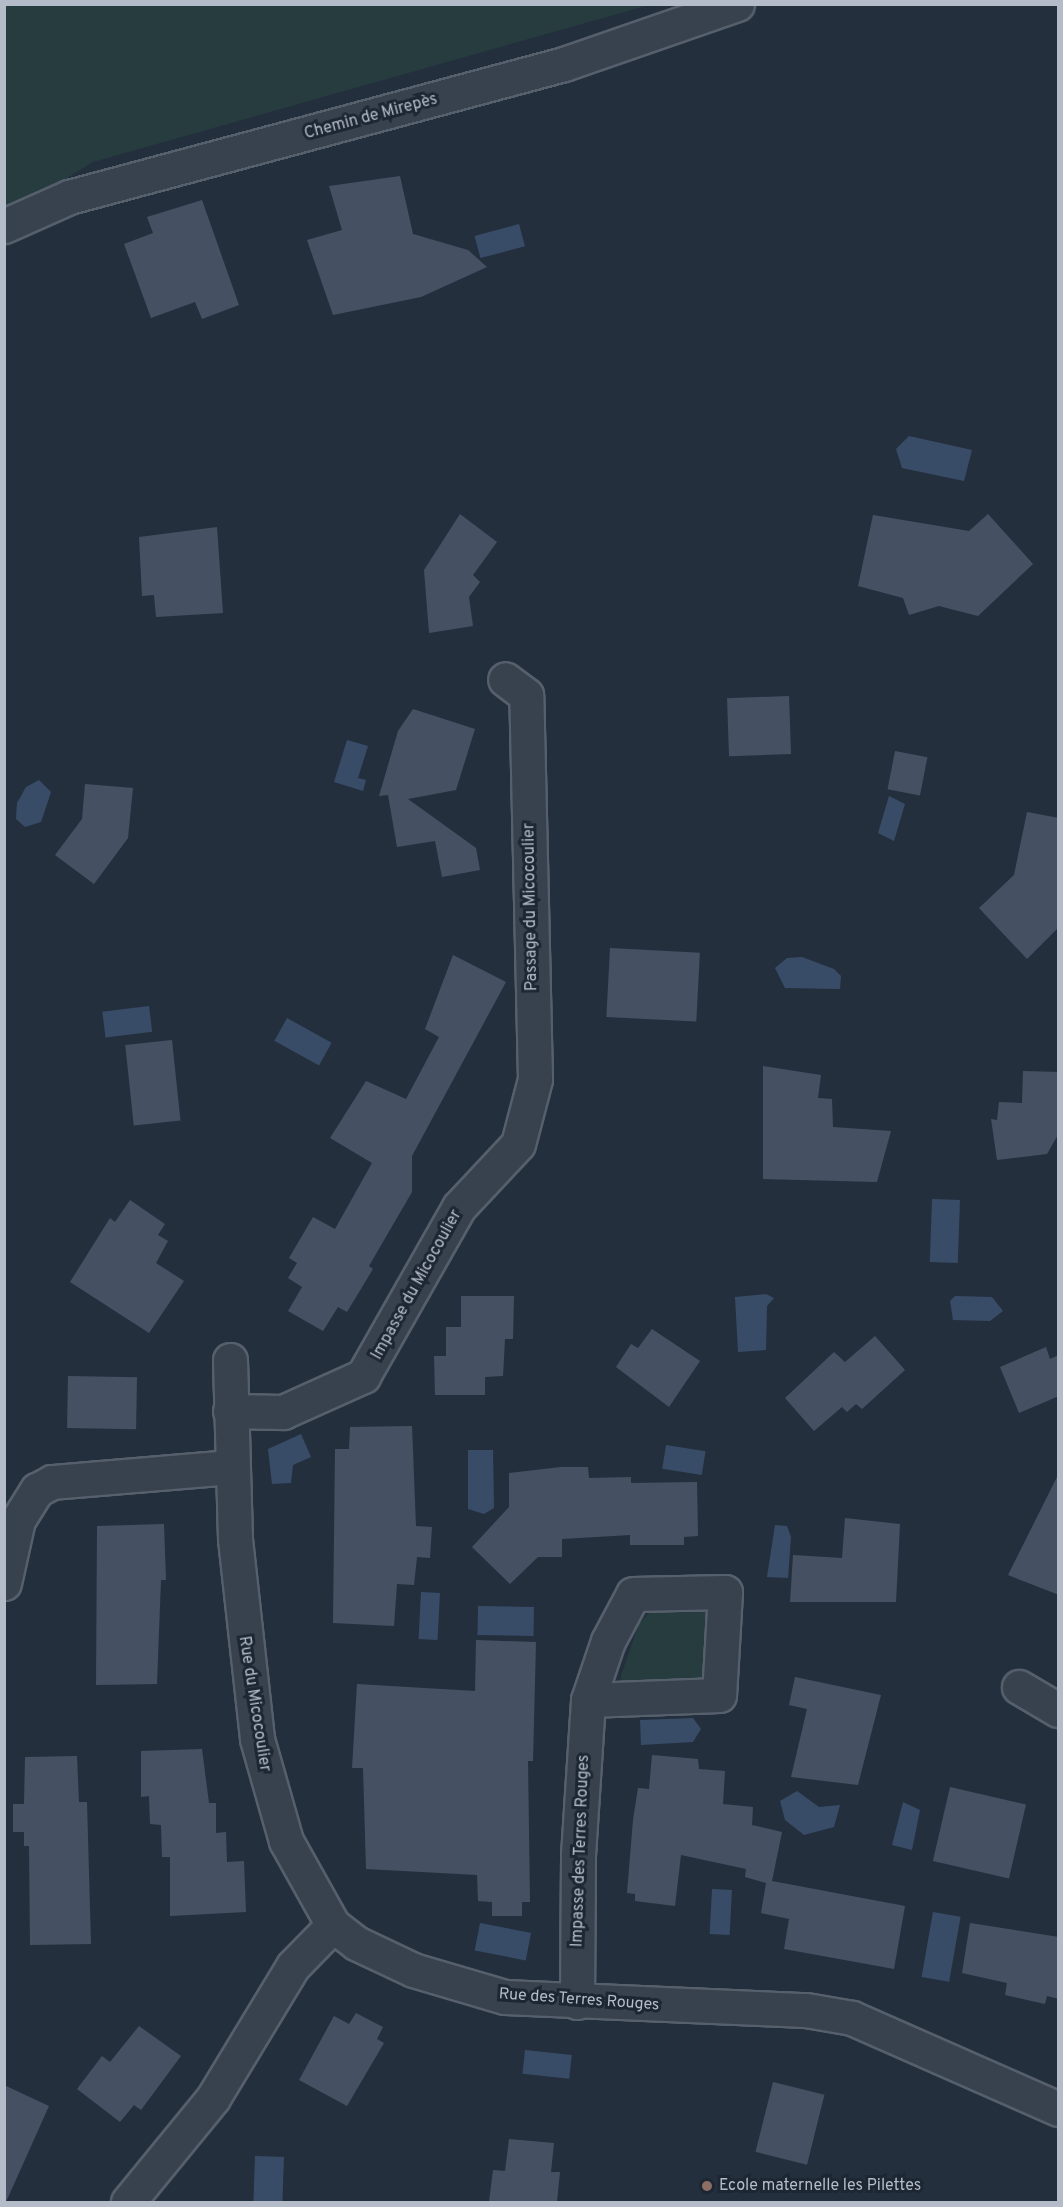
<!DOCTYPE html>
<meta charset="utf-8">
<style>
body{margin:0}
#map{position:relative;width:1063px;height:2207px;overflow:hidden;background:#242f3e;font-family:Overpass,sans-serif}
div>[style]{position:absolute}
[style*='--x']{left:calc(var(--x)*1px);top:calc(var(--y)*1px);width:calc(var(--w)*1px);rotate:calc(var(--a)*1deg)}
.green>*{inset:0;background:#263c3f}
.water>*{inset:0;background:#394c67;transform-origin:0 0}
.building>*{inset:0;background:#455162;transform-origin:0 0}
.roads{filter:drop-shadow(2px 0 #565f6c) drop-shadow(-2px 0 #565f6c) drop-shadow(0 2px #565f6c) drop-shadow(0 -2px #565f6c)}
.minor>*{height:33px;margin:-16.5px;padding:0 16.5px;transform-origin:16.5px;border-radius:16.5px;background:#38414e}
.dots>*{width:16px;height:16px;translate:-50% -50%;box-sizing:border-box;border:3px solid #1d2633;border-radius:50%}
span{translate:-50% -50%;white-space:nowrap;text-align:center;line-height:1.15;-webkit-text-stroke:6px #1d2633;paint-order:stroke}
.street-label{font-size:16px;color:#b4bcc9}
.poi-label{font-size:16px;color:#b4bcc9}
.left{translate:0 -50%;text-align:left}
.frame{position:absolute;inset:0;border:6px solid #b4bcc9;pointer-events:none}
</style>
<div id="map">
<div class="green">
<div style="clip-path:polygon(5px 5px,649px 5px,93px 162px,5px 216px)"></div>
<div style="clip-path:polygon(661px 1600px,708px 1606px,704px 1684px,622px 1688px,621px 1675px,639px 1624px)"></div>
</div>
<div class="water">
<div style="left:519px;top:224px;width:23px;height:46px;rotate:75deg"></div>
<div style="clip-path:polygon(909px 436px,972px 450px,964px 481px,902px 468px,896px 449px)"></div>
<div style="clip-path:polygon(347px 740px,368px 746px,358px 778px,366px 780px,363px 791px,334px 782px)"></div>
<div style="clip-path:polygon(39px 780px,51px 792px,41px 822px,25px 827px,16px 819px,17px 803px,26px 787px)"></div>
<div style="clip-path:polygon(889px 796px,905px 804px,894px 841px,878px 833px)"></div>
<div style="clip-path:polygon(802px 957px,834px 969px,841px 976px,840px 989px,785px 988px,775px 968px,787px 958px)"></div>
<div style="left:149px;top:1006px;width:26px;height:47px;rotate:83deg"></div>
<div style="left:287px;top:1018px;width:51px;height:26px;rotate:29deg"></div>
<div style="left:932px;top:1199px;width:28px;height:63px;rotate:2deg"></div>
<div style="clip-path:polygon(766px 1294px,774px 1298px,767px 1306px,766px 1350px,738px 1352px,735px 1297px)"></div>
<div style="clip-path:polygon(955px 1296px,992px 1297px,1003px 1311px,990px 1321px,953px 1320px,950px 1301px)"></div>
<div style="clip-path:polygon(301px 1434px,311px 1457px,293px 1465px,291px 1483px,272px 1484px,268px 1449px)"></div>
<div style="left:666px;top:1445px;width:40px;height:24px;rotate:9deg"></div>
<div style="clip-path:polygon(468px 1450px,493px 1450px,494px 1508px,484px 1514px,468px 1509px)"></div>
<div style="clip-path:polygon(775px 1525px,787px 1526px,791px 1537px,788px 1578px,767px 1577px)"></div>
<div style="left:421px;top:1592px;width:19px;height:47px;rotate:3deg"></div>
<div style="left:478px;top:1606px;width:56px;height:29px;rotate:1deg"></div>
<div style="clip-path:polygon(693px 1718px,701px 1729px,693px 1742px,641px 1745px,640px 1720px)"></div>
<div style="clip-path:polygon(797px 1791px,819px 1807px,840px 1805px,834px 1827px,804px 1835px,785px 1820px,780px 1801px)"></div>
<div style="clip-path:polygon(903px 1802px,920px 1810px,912px 1850px,892px 1845px)"></div>
<div style="left:712px;top:1889px;width:20px;height:45px;rotate:3deg"></div>
<div style="left:933px;top:1912px;width:28px;height:66px;rotate:10deg"></div>
<div style="left:480px;top:1923px;width:52px;height:28px;rotate:11deg"></div>
<div style="left:525px;top:2050px;width:47px;height:24px;rotate:6deg"></div>
<div style="left:255px;top:2156px;width:29px;height:46px;rotate:2deg"></div>
</div>
<div class="building">
<div style="clip-path:polygon(400px 176px,413px 234px,468px 250px,487px 267px,421px 297px,333px 315px,307px 240px,342px 230px,329px 186px)"></div>
<div style="clip-path:polygon(202px 200px,239px 305px,202px 319px,195px 302px,151px 318px,124px 244px,153px 233px,147px 217px)"></div>
<div style="clip-path:polygon(460px 514px,497px 542px,473px 575px,480px 582px,469px 597px,473px 626px,429px 633px,424px 570px)"></div>
<div style="clip-path:polygon(988px 514px,1033px 564px,978px 616px,939px 606px,909px 615px,903px 598px,858px 586px,873px 515px,969px 531px)"></div>
<div style="clip-path:polygon(217px 527px,223px 613px,156px 617px,154px 595px,142px 596px,139px 537px)"></div>
<div style="left:789px;top:696px;width:58px;height:62px;rotate:88deg"></div>
<div style="clip-path:polygon(413px 709px,475px 729px,456px 790px,408px 799px,476px 848px,480px 870px,442px 877px,435px 841px,397px 847px,388px 795px,379px 796px,398px 731px)"></div>
<div style="left:895px;top:751px;width:33px;height:39px;rotate:11deg"></div>
<div style="clip-path:polygon(85px 784px,133px 788px,128px 838px,94px 884px,55px 855px,82px 819px)"></div>
<div style="clip-path:polygon(1027px 812px,1059px 818px,1059px 927px,1027px 959px,979px 908px,1014px 875px)"></div>
<div style="left:610px;top:948px;width:90px;height:69px;rotate:3deg"></div>
<div style="clip-path:polygon(453px 955px,506px 982px,412px 1156px,412px 1192px,369px 1266px,373px 1269px,347px 1312px,338px 1307px,323px 1331px,288px 1311px,302px 1287px,288px 1278px,297px 1263px,289px 1258px,313px 1217px,335px 1229px,372px 1163px,330px 1138px,366px 1081px,406px 1099px,439px 1037px,425px 1029px)"></div>
<div style="left:172px;top:1040px;width:81px;height:47px;rotate:84deg"></div>
<div style="clip-path:polygon(763px 1066px,821px 1075px,818px 1098px,832px 1099px,833px 1127px,891px 1131px,877px 1182px,763px 1179px)"></div>
<div style="clip-path:polygon(1023px 1071px,1059px 1072px,1059px 1133px,1047px 1154px,997px 1160px,991px 1119px,997px 1120px,999px 1102px,1022px 1103px)"></div>
<div style="clip-path:polygon(130px 1200px,165px 1224px,158px 1235px,168px 1241px,156px 1263px,184px 1281px,149px 1333px,70px 1282px,110px 1218px,115px 1222px)"></div>
<div style="clip-path:polygon(461px 1296px,514px 1296px,513px 1339px,505px 1339px,503px 1376px,485px 1377px,485px 1395px,435px 1395px,434px 1356px,446px 1356px,446px 1327px,461px 1327px)"></div>
<div style="clip-path:polygon(652px 1329px,700px 1361px,669px 1407px,616px 1367px,631px 1344px,638px 1348px)"></div>
<div style="clip-path:polygon(875px 1336px,905px 1370px,862px 1409px,856px 1404px,847px 1412px,842px 1407px,814px 1431px,785px 1398px,834px 1352px,845px 1362px)"></div>
<div style="clip-path:polygon(1046px 1347px,1050px 1359px,1059px 1355px,1059px 1396px,1019px 1413px,1000px 1367px)"></div>
<div style="left:68px;top:1376px;width:69px;height:52px;rotate:1deg"></div>
<div style="clip-path:polygon(412px 1426px,416px 1526px,432px 1527px,430px 1558px,417px 1557px,414px 1585px,397px 1584px,394px 1626px,333px 1623px,335px 1449px,349px 1449px,350px 1427px)"></div>
<div style="clip-path:polygon(561px 1467px,588px 1467px,589px 1478px,631px 1477px,631px 1483px,697px 1482px,698px 1536px,684px 1537px,684px 1545px,630px 1545px,630px 1535px,562px 1539px,562px 1557px,538px 1557px,510px 1584px,472px 1547px,509px 1507px,509px 1473px)"></div>
<div style="clip-path:polygon(1059px 1473px,1059px 1595px,1008px 1575px)"></div>
<div style="clip-path:polygon(845px 1518px,900px 1524px,896px 1602px,790px 1602px,793px 1555px,842px 1558px)"></div>
<div style="clip-path:polygon(164px 1524px,166px 1580px,161px 1580px,157px 1684px,96px 1685px,97px 1526px)"></div>
<div style="clip-path:polygon(476px 1640px,536px 1642px,533px 1761px,528px 1761px,530px 1902px,522px 1902px,522px 1916px,492px 1916px,492px 1902px,478px 1901px,477px 1875px,366px 1869px,363px 1768px,352px 1768px,357px 1684px,475px 1691px)"></div>
<div style="clip-path:polygon(795px 1677px,881px 1695px,858px 1785px,791px 1777px,807px 1709px,789px 1705px)"></div>
<div style="clip-path:polygon(202px 1749px,209px 1803px,216px 1803px,216px 1833px,226px 1832px,227px 1862px,244px 1861px,246px 1912px,170px 1916px,170px 1857px,162px 1857px,161px 1825px,150px 1824px,149px 1796px,141px 1797px,141px 1751px)"></div>
<div style="clip-path:polygon(652px 1755px,698px 1759px,699px 1769px,725px 1771px,723px 1804px,753px 1807px,752px 1825px,782px 1832px,772px 1881px,905px 1906px,894px 1969px,784px 1949px,789px 1919px,761px 1913px,766px 1883px,745px 1877px,746px 1869px,681px 1855px,675px 1906px,635px 1901px,635px 1894px,627px 1893px,633px 1820px,638px 1788px,649px 1789px)"></div>
<div style="clip-path:polygon(77px 1756px,79px 1802px,87px 1802px,91px 1944px,30px 1945px,29px 1846px,24px 1846px,24px 1832px,13px 1832px,13px 1804px,24px 1804px,25px 1757px)"></div>
<div style="left:950px;top:1787px;width:78px;height:76px;rotate:13deg"></div>
<div style="clip-path:polygon(970px 1923px,1059px 1937px,1059px 1999px,1047px 1996px,1045px 2004px,1005px 1995px,1007px 1983px,962px 1973px)"></div>
<div style="clip-path:polygon(356px 2013px,383px 2027px,377px 2039px,384px 2043px,347px 2106px,299px 2080px,334px 2016px,349px 2024px)"></div>
<div style="clip-path:polygon(139px 2026px,181px 2056px,141px 2110px,134px 2105px,120px 2122px,77px 2089px,102px 2056px,110px 2062px)"></div>
<div style="left:773px;top:2082px;width:53px;height:72px;rotate:14deg"></div>
<div style="clip-path:polygon(4px 2085px,49px 2106px,6px 2202px,4px 2202px)"></div>
<div style="clip-path:polygon(509px 2139px,554px 2143px,551px 2172px,560px 2172px,557px 2202px,489px 2202px,493px 2170px,505px 2171px)"></div>
</div>
<div class="roads">
<div class="minor">
<div style="--x:4;--y:226;--w:71;--a:-24"></div>
<div style="--x:69;--y:197;--w:513;--a:-15.04"></div>
<div style="--x:564;--y:64;--w:183;--a:-19.1"></div>
<div style="--x:230;--y:1360;--w:179;--a:88.4"></div>
<div style="--x:235;--y:1539;--w:201;--a:83.7"></div>
<div style="--x:257;--y:1739;--w:106;--a:74.1"></div>
<div style="--x:286;--y:1841;--w:96;--a:60.8"></div>
<div style="--x:333;--y:1925;--w:29;--a:38"></div>
<div style="--x:356;--y:1943;--w:63;--a:25.3"></div>
<div style="--x:413;--y:1970;--w:96;--a:16.4"></div>
<div style="--x:505;--y:1997;--w:301;--a:2.5"></div>
<div style="--x:806;--y:2010;--w:47;--a:9.9"></div>
<div style="--x:852;--y:2018;--w:225;--a:23.8"></div>
<div style="--x:230;--y:1411;--w:53;--a:1.1"></div>
<div style="--x:283;--y:1412;--w:88;--a:-24.2"></div>
<div style="--x:363;--y:1376;--w:194;--a:-60.4"></div>
<div style="--x:459;--y:1207;--w:86;--a:-46.9"></div>
<div style="--x:518;--y:1144;--w:67;--a:-75.3"></div>
<div style="--x:535;--y:1079;--w:384;--a:-91.3"></div>
<div style="--x:526;--y:695;--w:26;--a:-143"></div>
<div style="--x:4;--y:1583;--w:65;--a:-77.5"></div>
<div style="--x:18;--y:1520;--w:36;--a:-58"></div>
<div style="--x:37;--y:1490;--w:17;--a:-28"></div>
<div style="--x:52;--y:1482;--w:181;--a:-4.8"></div>
<div style="--x:1019;--y:1687;--w:45;--a:30.5"></div>
<div style="--x:577;--y:2002;--w:147;--a:-89.6"></div>
<div style="--x:578;--y:1855;--w:155;--a:-86.3"></div>
<div style="--x:588;--y:1700;--w:62;--a:-71.3"></div>
<div style="--x:608;--y:1641;--w:53;--a:-62"></div>
<div style="--x:633;--y:1594;--w:92;--a:-1.2"></div>
<div style="--x:725;--y:1592;--w:103;--a:93.3"></div>
<div style="--x:719;--y:1695;--w:131;--a:177.8"></div>
<div style="--x:128;--y:2202;--w:134;--a:-50.7"></div>
<div style="--x:213;--y:2098;--w:154;--a:-58.8"></div>
<div style="--x:293;--y:1966;--w:57;--a:-45.7"></div>
</div>
</div>
<div class="dots">
<div style="left:707px;top:2186px;background:#8d6e63"></div>
</div>
<div class="street-label">
<span style="left:371px;top:117px;rotate:-15deg">Chemin de Mirepès</span>
<span style="left:531px;top:907px;rotate:-91deg">Passage du Micocoulier</span>
<span style="left:417px;top:1285px;rotate:-61deg">Impasse du Micocoulier</span>
<span style="left:254px;top:1704px;rotate:81deg">Rue du Micocoulier</span>
<span style="left:581px;top:1851px;rotate:-88deg">Impasse des Terres Rouges</span>
<span style="left:579px;top:2000px;rotate:4deg">Rue des Terres Rouges</span>
</div>
<div class="poi-label">
<span class="left" style="left:719px;top:2186px">Ecole maternelle les Pilettes</span>
</div>
<div class="frame"></div>
</div>
